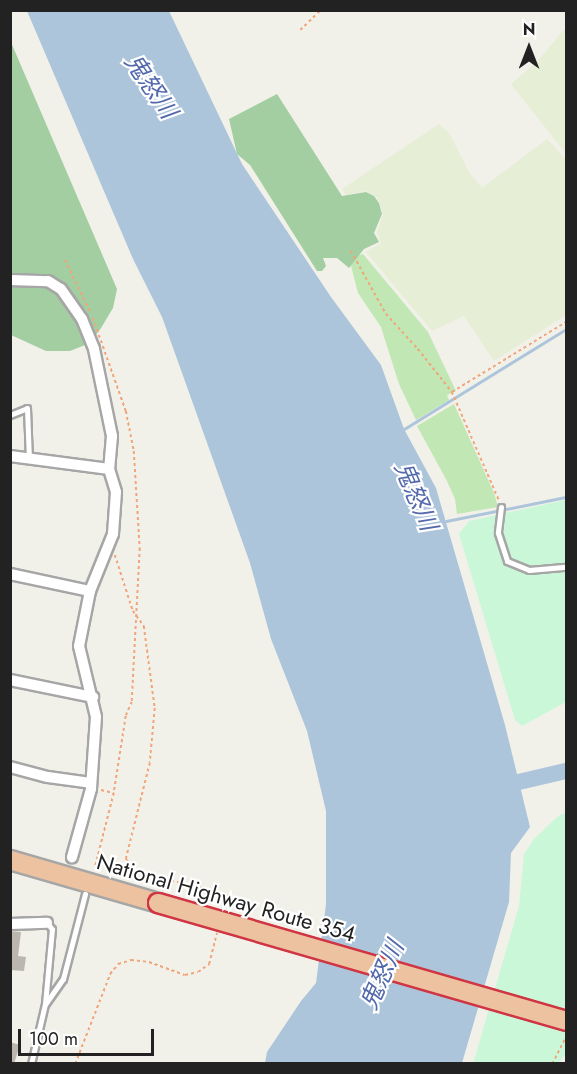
<!DOCTYPE html>
<meta charset="utf-8">
<style>
body{margin:0}
#map{position:relative;width:577px;height:1074px;overflow:hidden;background:#f1f1e9;font-family:Jost,"Noto Sans JP",sans-serif}
div>[style]{position:absolute}
[style*='--x']{left:calc(var(--x)*1px);top:calc(var(--y)*1px);width:calc(var(--w)*1px);rotate:calc(var(--a)*1deg)}
.farmland>*{inset:0;background:#e6eed6}
.grass>*{inset:0;background:#c0e7b4}
.forest>*{inset:0;background:#a3cea1}
.park>*{inset:0;background:#cbf7d9}
.water>*{inset:0;background:#adc5db}
.stream>*{height:3px;margin:-1.5px;padding:0 1.5px;transform-origin:1.5px;border-radius:1.5px;background:#adc5db}
.river>*{height:16px;margin:-8px;padding:0 8px;transform-origin:8px;border-radius:8px;background:#adc5db}
.building>*{inset:0;background:#bbb7af}
.path>*{height:1.5px;margin-top:-0.75px;transform-origin:0;background:repeating-linear-gradient(90deg,#f1a57a 0 3px,transparent 0 6px)}
.roads{filter:drop-shadow(2px 0 #a6a6a6) drop-shadow(-2px 0 #a6a6a6) drop-shadow(0 2px #a6a6a6) drop-shadow(0 -2px #a6a6a6)}
.service>*{height:5px;margin:-2.5px;padding:0 2.5px;transform-origin:2.5px;border-radius:2.5px;background:#fff}
.minor>*{height:10px;margin:-5px;padding:0 5px;transform-origin:5px;border-radius:5px;background:#fff}
.trunk>*{height:18px;margin:-9px;padding:0 9px;transform-origin:9px;border-radius:9px;background:#ecc2a0}
.bridges{filter:drop-shadow(2px 0 #d03543) drop-shadow(-2px 0 #d03543) drop-shadow(0 2px #d03543) drop-shadow(0 -2px #d03543)}
.trunk-bridge>*{height:18px;margin:-9px;padding:0 9px;transform-origin:9px;border-radius:9px;background:#ecc2a0}
span{translate:-50% -50%;white-space:nowrap;text-align:center;line-height:1.15;-webkit-text-stroke:4.5px #fff;paint-order:stroke}
.street-label{font-size:22px;color:#222}
.water-label{font-size:24px;color:#5369ac;font-style:italic}
.frame{position:absolute;inset:0;border:12px solid #222;pointer-events:none}
.north{position:absolute;left:499px;top:18px;width:60px;height:60px;-webkit-text-stroke:4px #fff;paint-order:stroke;rotate:0deg;font-size:16px;font-weight:700;line-height:24px;text-align:center;color:#222}
.north::after{content:'';display:block;margin:auto;width:21px;height:27px;background:#222;clip-path:polygon(50% 0,100% 100%,50% 72%,0 100%)}
.scale{position:absolute;left:18px;top:1029px;width:136px;height:27px;box-sizing:border-box;border:3px solid #222;border-top:0;padding-left:8px;font-size:18px;line-height:21px;white-space:nowrap;color:#222;-webkit-text-stroke:4px #fff;paint-order:stroke}
</style>
<div id="map">
<div class="farmland">
<div style="clip-path:polygon(566px 27px,566px 154px,511px 84px,538px 61px)"></div>
<div style="clip-path:polygon(439px 124px,449px 133px,469px 172px,482px 188px,547px 139px,566px 159px,566px 315px,494px 361px,464px 316px,432px 331px,366px 252px,381px 243px,377px 232px,383px 214px,378px 198px,366px 191px,346px 195px,342px 189px)"></div>
</div>
<div class="grass">
<div style="clip-path:polygon(363px 254px,428px 332px,456px 391px,447px 395px,449px 400px,416px 420px,399px 384px,381px 327px,358px 293px,349px 258px)"></div>
<div style="clip-path:polygon(454px 404px,494px 493px,498px 507px,457px 514px,455px 499px,447px 481px,417px 426px)"></div>
</div>
<div class="forest">
<div style="clip-path:polygon(10px 40px,117px 289px,113px 308px,101px 328px,90px 343px,70px 351px,46px 351px,11px 335px)"></div>
<div style="clip-path:polygon(277px 94px,342px 196px,366px 192px,374px 196px,379px 203px,382px 214px,374px 233px,379px 242px,364px 249px,349px 268px,337px 258px,323px 258px,326px 266px,322px 271px,317px 271px,250px 165px,237px 154px,229px 119px)"></div>
</div>
<div class="park">
<div style="clip-path:polygon(566px 500px,566px 702px,522px 726px,515px 720px,459px 534px,469px 521px)"></div>
<div style="clip-path:polygon(566px 812px,566px 1053px,559px 1063px,473px 1064px,519px 906px,524px 854px,534px 839px,557px 817px)"></div>
</div>
<div class="water">
<div style="clip-path:polygon(27px 11px,169px 11px,242px 164px,331px 297px,381px 365px,404px 429px,436px 488px,505px 725px,530px 827px,511px 853px,509px 902px,462px 1063px,265px 1063px,267px 1052px,301px 1001px,316px 983px,326px 904px,326px 811px,307px 731px,271px 639px,250px 563px,162px 317px,133px 259px)"></div>
</div>
<div class="stream">
<div style="--x:404;--y:429;--w:190;--a:-31.7"></div>
<div style="--x:446;--y:521;--w:122;--a:-11.3"></div>
</div>
<div class="river">
<div style="--x:497;--y:787;--w:71;--a:-13.1"></div>
</div>
<div class="building">
<div style="clip-path:polygon(10px 931px,21px 932px,18px 956px,26px 957px,24px 971px,10px 970px)"></div>
<div style="clip-path:polygon(10px 1042px,20px 1045px,14px 1064px,10px 1064px)"></div>
</div>
<div class="path">
<div style="--x:300;--y:30;--w:29;--a:-44"></div>
<div style="--x:351;--y:251;--w:72;--a:60.9"></div>
<div style="--x:386;--y:314;--w:47;--a:47.6"></div>
<div style="--x:418;--y:349;--w:55;--a:51.7"></div>
<div style="--x:452;--y:392;--w:118;--a:66.5"></div>
<div style="--x:65;--y:260;--w:59;--a:63.9"></div>
<div style="--x:93;--y:318;--w:99;--a:70.5"></div>
<div style="--x:126;--y:411;--w:41;--a:78.7"></div>
<div style="--x:134;--y:451;--w:97;--a:86.5"></div>
<div style="--x:140;--y:548;--w:154;--a:93"></div>
<div style="--x:132;--y:702;--w:15;--a:113"></div>
<div style="--x:126;--y:716;--w:78;--a:98.9"></div>
<div style="--x:114;--y:793;--w:77;--a:104.2"></div>
<div style="--x:452;--y:392;--w:134;--a:-31.6"></div>
<div style="--x:115;--y:555;--w:59;--a:72.2"></div>
<div style="--x:133;--y:611;--w:19;--a:54"></div>
<div style="--x:144;--y:626;--w:83;--a:82.4"></div>
<div style="--x:155;--y:708;--w:55;--a:95.2"></div>
<div style="--x:150;--y:763;--w:99;--a:104"></div>
<div style="--x:126;--y:859;--w:16;--a:52"></div>
<div style="--x:136;--y:872;--w:94;--a:13.6"></div>
<div style="--x:227;--y:894;--w:15;--a:101"></div>
<div style="--x:101;--y:790;--w:13;--a:13"></div>
<div style="--x:75;--y:1064;--w:97;--a:-68.7"></div>
<div style="--x:110;--y:974;--w:13;--a:-51"></div>
<div style="--x:118;--y:964;--w:14;--a:-17"></div>
<div style="--x:131;--y:960;--w:18;--a:6"></div>
<div style="--x:149;--y:962;--w:38;--a:20"></div>
<div style="--x:185;--y:975;--w:13;--a:-13"></div>
<div style="--x:198;--y:972;--w:14;--a:-36"></div>
<div style="--x:209;--y:964;--w:32;--a:-76"></div>
<div style="--x:552;--y:1064;--w:30;--a:-63"></div>
</div>
<div class="roads">
<div class="service">
<div style="--x:10;--y:415;--w:18;--a:-22"></div>
<div style="--x:27;--y:408;--w:51;--a:87.8"></div>
<div style="--x:501;--y:507;--w:26;--a:97"></div>
<div style="--x:498;--y:533;--w:29;--a:72"></div>
<div style="--x:507;--y:561;--w:24;--a:22"></div>
<div style="--x:529;--y:570;--w:37;--a:-5"></div>
<div style="--x:46;--y:1003;--w:29;--a:-55"></div>
<div style="--x:63;--y:979;--w:88;--a:-75.5"></div>
<div style="--x:31;--y:1064;--w:62;--a:-76.9"></div>
<div style="--x:45;--y:1004;--w:75;--a:-84.7"></div>
<div style="--x:52;--y:929;--w:8;--a:-130"></div>
</div>
<div class="minor">
<div style="--x:10;--y:280;--w:38;--a:2"></div>
<div style="--x:48;--y:281;--w:15;--a:32"></div>
<div style="--x:61;--y:289;--w:37;--a:55"></div>
<div style="--x:82;--y:319;--w:32;--a:68"></div>
<div style="--x:94;--y:349;--w:89;--a:78.3"></div>
<div style="--x:112;--y:436;--w:33;--a:95"></div>
<div style="--x:109;--y:469;--w:24;--a:73"></div>
<div style="--x:116;--y:492;--w:42;--a:94.1"></div>
<div style="--x:113;--y:534;--w:61;--a:112"></div>
<div style="--x:90;--y:591;--w:56;--a:101.3"></div>
<div style="--x:79;--y:646;--w:73;--a:76.5"></div>
<div style="--x:96;--y:717;--w:72;--a:94"></div>
<div style="--x:91;--y:789;--w:71;--a:105.6"></div>
<div style="--x:10;--y:456;--w:100;--a:7.5"></div>
<div style="--x:10;--y:574;--w:82;--a:12"></div>
<div style="--x:10;--y:680;--w:85;--a:11.6"></div>
<div style="--x:10;--y:767;--w:39;--a:15"></div>
<div style="--x:48;--y:777;--w:43;--a:7.9"></div>
<div style="--x:10;--y:924;--w:37;--a:-2"></div>
</div>
<div class="trunk">
<div style="--x:10;--y:860;--w:154;--a:16.2"></div>
</div>
</div>
<div class="bridges">
<div class="trunk-bridge">
<div style="--x:158;--y:903;--w:425;--a:16.1"></div>
</div>
</div>
<div class="street-label">
<span style="left:226px;top:898px;rotate:16deg">National Highway Route 354</span>
</div>
<div class="water-label">
<span style="left:151px;top:86px;rotate:56deg">鬼怒川</span>
<span style="left:416px;top:496px;rotate:67deg">鬼怒川</span>
<span style="left:382px;top:975px;rotate:-66deg">鬼怒川</span>
</div>
<div class="frame"></div>
<div class="north">N</div>
<div class="scale">100 m</div>
</div>
